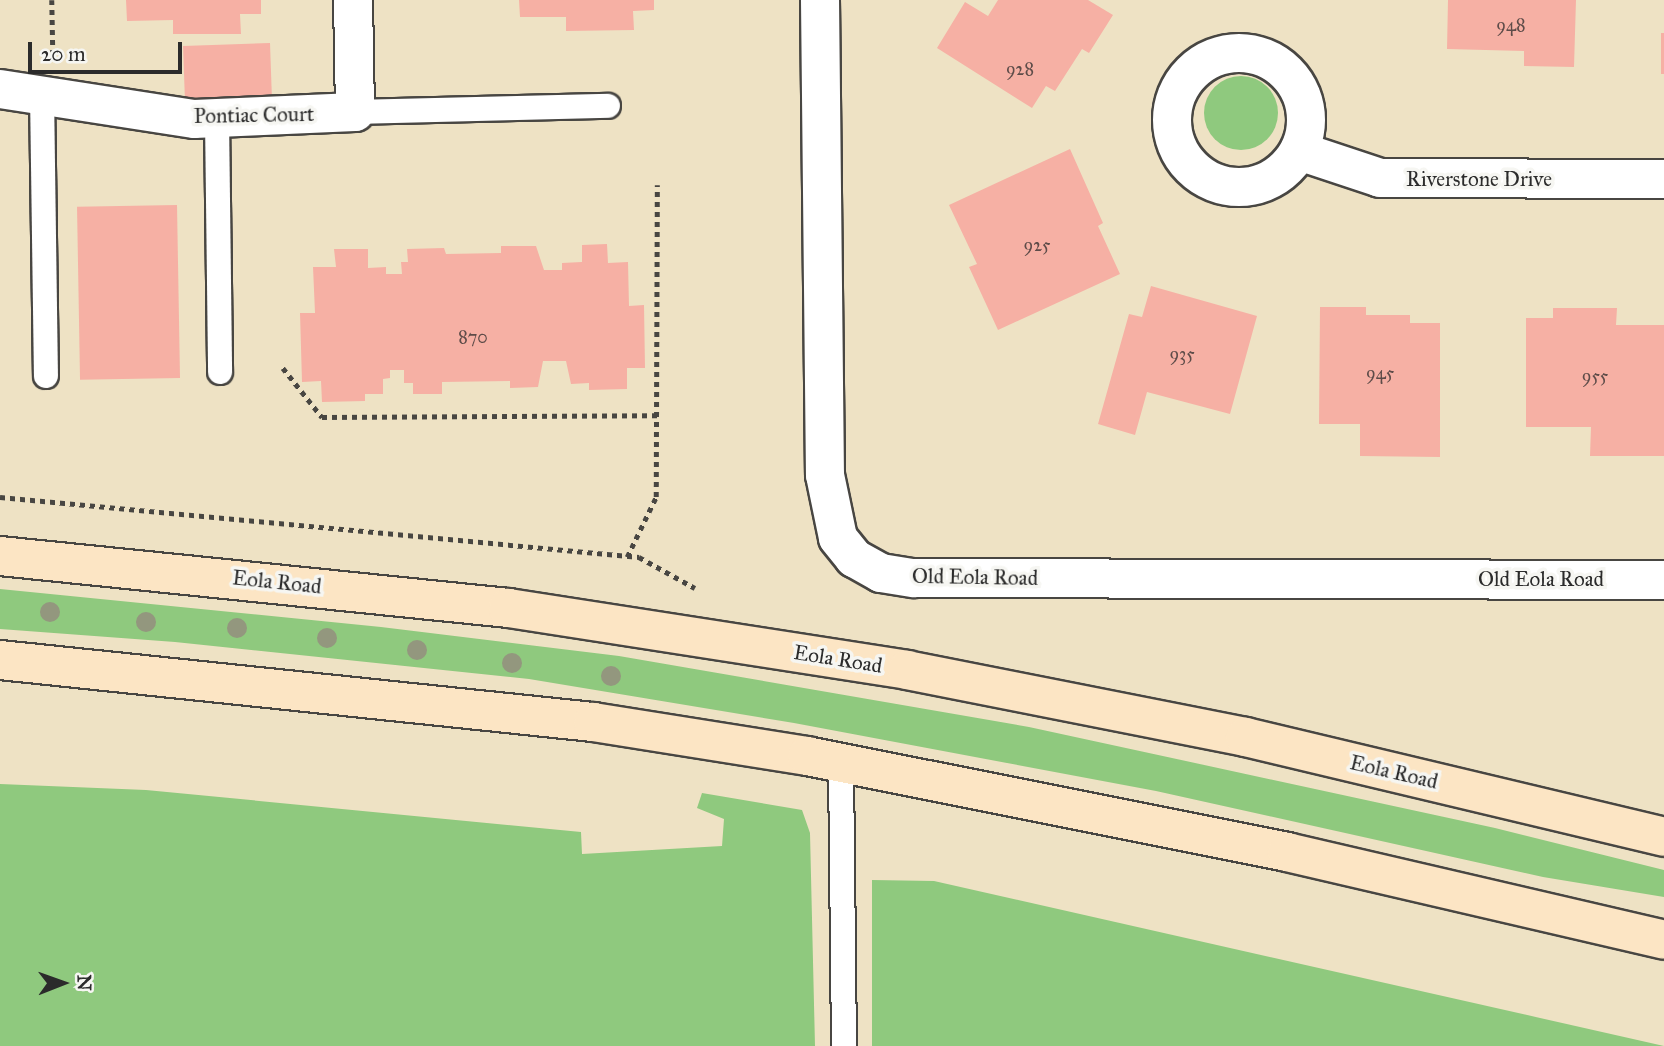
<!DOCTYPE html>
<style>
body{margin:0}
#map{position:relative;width:1664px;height:1046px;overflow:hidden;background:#eee2c4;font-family:"IM FELL Great Primer",serif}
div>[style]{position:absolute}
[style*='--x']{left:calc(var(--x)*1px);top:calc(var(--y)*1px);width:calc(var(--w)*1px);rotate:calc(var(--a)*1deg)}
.green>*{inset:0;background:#8fc97e}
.round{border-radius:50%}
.building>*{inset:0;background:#f6b0a4;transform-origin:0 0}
.path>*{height:4.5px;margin-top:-2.25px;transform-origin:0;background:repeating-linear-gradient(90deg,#484642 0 5px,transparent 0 10px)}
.roads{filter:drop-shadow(2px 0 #484642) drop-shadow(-2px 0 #484642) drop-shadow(0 2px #484642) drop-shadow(0 -2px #484642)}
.lane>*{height:24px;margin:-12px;padding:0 12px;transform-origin:12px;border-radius:12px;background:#fff}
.street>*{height:38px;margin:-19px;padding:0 19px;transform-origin:19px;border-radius:19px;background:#fff}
.street>.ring{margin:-19px;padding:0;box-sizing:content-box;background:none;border:38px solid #fff;border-radius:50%}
.secondary>*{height:38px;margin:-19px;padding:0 19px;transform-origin:19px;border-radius:19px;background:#fce5c4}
.trees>*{width:20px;height:20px;margin:-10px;border-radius:50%;background:#93977e}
span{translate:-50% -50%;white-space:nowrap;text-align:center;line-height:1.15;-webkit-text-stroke:7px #f6f6f2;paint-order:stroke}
.number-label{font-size:18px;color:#5e4c49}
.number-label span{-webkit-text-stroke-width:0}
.street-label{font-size:21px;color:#2b2b2b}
.north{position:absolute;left:28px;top:948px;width:70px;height:70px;-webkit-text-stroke:5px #f6f6f2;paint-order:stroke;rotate:89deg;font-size:19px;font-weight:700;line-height:28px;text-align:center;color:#2b2b2b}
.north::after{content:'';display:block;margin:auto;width:24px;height:32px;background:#2b2b2b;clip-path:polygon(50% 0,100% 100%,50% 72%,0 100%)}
.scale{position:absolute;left:28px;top:42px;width:154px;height:32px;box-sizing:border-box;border:4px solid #2b2b2b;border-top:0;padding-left:9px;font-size:21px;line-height:24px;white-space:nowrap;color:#2b2b2b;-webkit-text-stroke:5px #f6f6f2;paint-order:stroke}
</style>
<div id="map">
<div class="green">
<div class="round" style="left:1204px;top:76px;width:74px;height:74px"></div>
<div style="clip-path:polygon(0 589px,381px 627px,619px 656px,1029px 727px,1495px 828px,1664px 870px,1664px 897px,1543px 877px,1156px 791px,794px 723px,529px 679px,175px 642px,0 629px)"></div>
<div style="clip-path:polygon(0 784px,146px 790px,581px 832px,582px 854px,722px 846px,724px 819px,697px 808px,702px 793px,802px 810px,810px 833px,815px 1046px,0 1046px)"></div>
<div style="clip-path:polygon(872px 880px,934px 881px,1664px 1046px,872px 1046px)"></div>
</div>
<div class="building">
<div style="clip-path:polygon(126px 0,261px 0,261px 14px,240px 14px,241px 34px,173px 34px,173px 20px,127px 21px)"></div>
<div style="clip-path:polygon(519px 0,654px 0,654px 10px,633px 11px,634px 30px,566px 31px,566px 17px,520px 17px)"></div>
<div style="clip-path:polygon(998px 0,1088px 0,1113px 15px,1089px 53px,1082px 49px,1055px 91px,1046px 86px,1032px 108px,937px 48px,965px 2px,988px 16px)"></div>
<div style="clip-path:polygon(1448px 0,1576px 0,1574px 67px,1524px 66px,1524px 51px,1447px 49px)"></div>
<div style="left:1661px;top:33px;width:3px;height:41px"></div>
<div style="left:270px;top:43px;width:60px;height:87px;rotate:88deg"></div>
<div style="clip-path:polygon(1070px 149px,1103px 223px,1098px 226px,1120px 274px,998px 330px,969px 267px,977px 264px,949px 205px)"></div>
<div style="left:177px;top:205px;width:173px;height:100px;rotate:89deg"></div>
<div style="clip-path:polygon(607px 244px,608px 263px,628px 262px,629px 306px,644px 305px,645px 368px,627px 368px,627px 389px,589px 390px,589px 383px,571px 384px,566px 361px,543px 361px,538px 387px,510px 388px,510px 381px,442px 382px,442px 394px,413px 394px,413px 383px,404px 383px,404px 370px,390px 370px,390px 378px,383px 379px,383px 394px,365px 394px,365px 401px,322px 402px,321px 381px,302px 382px,300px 313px,315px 313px,313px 267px,336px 267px,334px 249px,368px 249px,368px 268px,386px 267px,386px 274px,402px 274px,401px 262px,408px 262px,407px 249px,444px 248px,446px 254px,501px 253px,501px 246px,536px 246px,544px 270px,562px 270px,562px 263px,582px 262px,582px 245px)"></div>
<div style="clip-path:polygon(1151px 286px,1257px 316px,1230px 414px,1147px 392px,1135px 435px,1098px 424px,1129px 314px,1142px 317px)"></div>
<div style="clip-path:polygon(1320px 307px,1366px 307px,1366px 315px,1410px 315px,1410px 323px,1440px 323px,1440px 457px,1360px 456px,1360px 424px,1319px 424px)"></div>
<div style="clip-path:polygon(1553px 308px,1617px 308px,1616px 325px,1664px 325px,1664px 456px,1590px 456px,1591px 427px,1526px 427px,1526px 318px,1553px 318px)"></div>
</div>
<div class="path">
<div style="--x:52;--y:0;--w:52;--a:88.9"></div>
<div style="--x:283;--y:368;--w:63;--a:51.5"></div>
<div style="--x:322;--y:417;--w:335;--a:-0.3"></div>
<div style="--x:0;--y:497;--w:642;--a:5.36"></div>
<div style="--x:639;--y:557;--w:64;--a:29"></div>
<div style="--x:627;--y:557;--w:67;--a:-64.2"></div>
<div style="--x:656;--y:497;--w:312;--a:-89.8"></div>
</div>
<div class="roads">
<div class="lane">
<div style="--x:42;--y:93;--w:283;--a:89.2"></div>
<div style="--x:355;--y:112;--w:253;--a:-1.4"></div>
<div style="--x:217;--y:118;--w:254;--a:89.3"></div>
<div style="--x:841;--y:763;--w:283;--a:89.4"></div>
</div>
<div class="street">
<div style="--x:820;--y:0;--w:475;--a:89.4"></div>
<div style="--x:825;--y:475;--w:64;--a:78.3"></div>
<div style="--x:838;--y:538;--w:26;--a:51"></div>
<div style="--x:854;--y:558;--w:31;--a:29"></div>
<div style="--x:881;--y:573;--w:33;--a:9"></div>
<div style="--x:914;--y:578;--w:750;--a:0.15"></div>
<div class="ring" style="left:1172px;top:53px;width:96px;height:96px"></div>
<div style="--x:0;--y:89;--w:196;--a:8.8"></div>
<div style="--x:194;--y:119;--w:161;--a:-2.5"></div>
<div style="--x:355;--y:112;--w:112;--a:-91"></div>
<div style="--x:1299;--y:151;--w:85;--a:18.4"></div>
<div style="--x:1380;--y:178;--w:284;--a:0.2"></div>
</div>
<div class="secondary">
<div style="--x:0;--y:556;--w:511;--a:5.84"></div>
<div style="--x:508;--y:608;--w:404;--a:8.8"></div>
<div style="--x:907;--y:670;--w:345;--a:11.2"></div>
<div style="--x:1245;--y:737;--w:431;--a:13.4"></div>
<div style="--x:0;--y:660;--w:596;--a:5.97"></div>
<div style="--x:593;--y:722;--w:217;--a:9"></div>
<div style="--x:807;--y:756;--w:490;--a:11.3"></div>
<div style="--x:1287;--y:852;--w:387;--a:13.1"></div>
</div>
</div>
<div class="trees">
<div style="left:50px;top:612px"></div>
<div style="left:146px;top:622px"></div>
<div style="left:237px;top:628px"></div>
<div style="left:327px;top:638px"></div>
<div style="left:417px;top:650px"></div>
<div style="left:512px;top:663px"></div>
<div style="left:611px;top:676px"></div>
</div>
<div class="number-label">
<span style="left:1511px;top:25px">948</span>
<span style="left:1020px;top:69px">928</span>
<span style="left:1037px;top:245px">925</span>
<span style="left:473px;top:337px">870</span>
<span style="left:1182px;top:354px">935</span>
<span style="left:1380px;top:373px">945</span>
<span style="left:1595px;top:376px">955</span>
</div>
<div class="street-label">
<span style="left:254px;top:115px;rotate:-1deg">Pontiac Court</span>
<span style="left:1479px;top:179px">Riverstone Drive</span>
<span style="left:975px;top:577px;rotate:1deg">Old Eola Road</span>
<span style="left:1541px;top:579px">Old Eola Road</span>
<span style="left:277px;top:582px;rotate:6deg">Eola Road</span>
<span style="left:838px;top:659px;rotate:9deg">Eola Road</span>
<span style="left:1394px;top:772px;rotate:13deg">Eola Road</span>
</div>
<div class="north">N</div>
<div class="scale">20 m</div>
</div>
